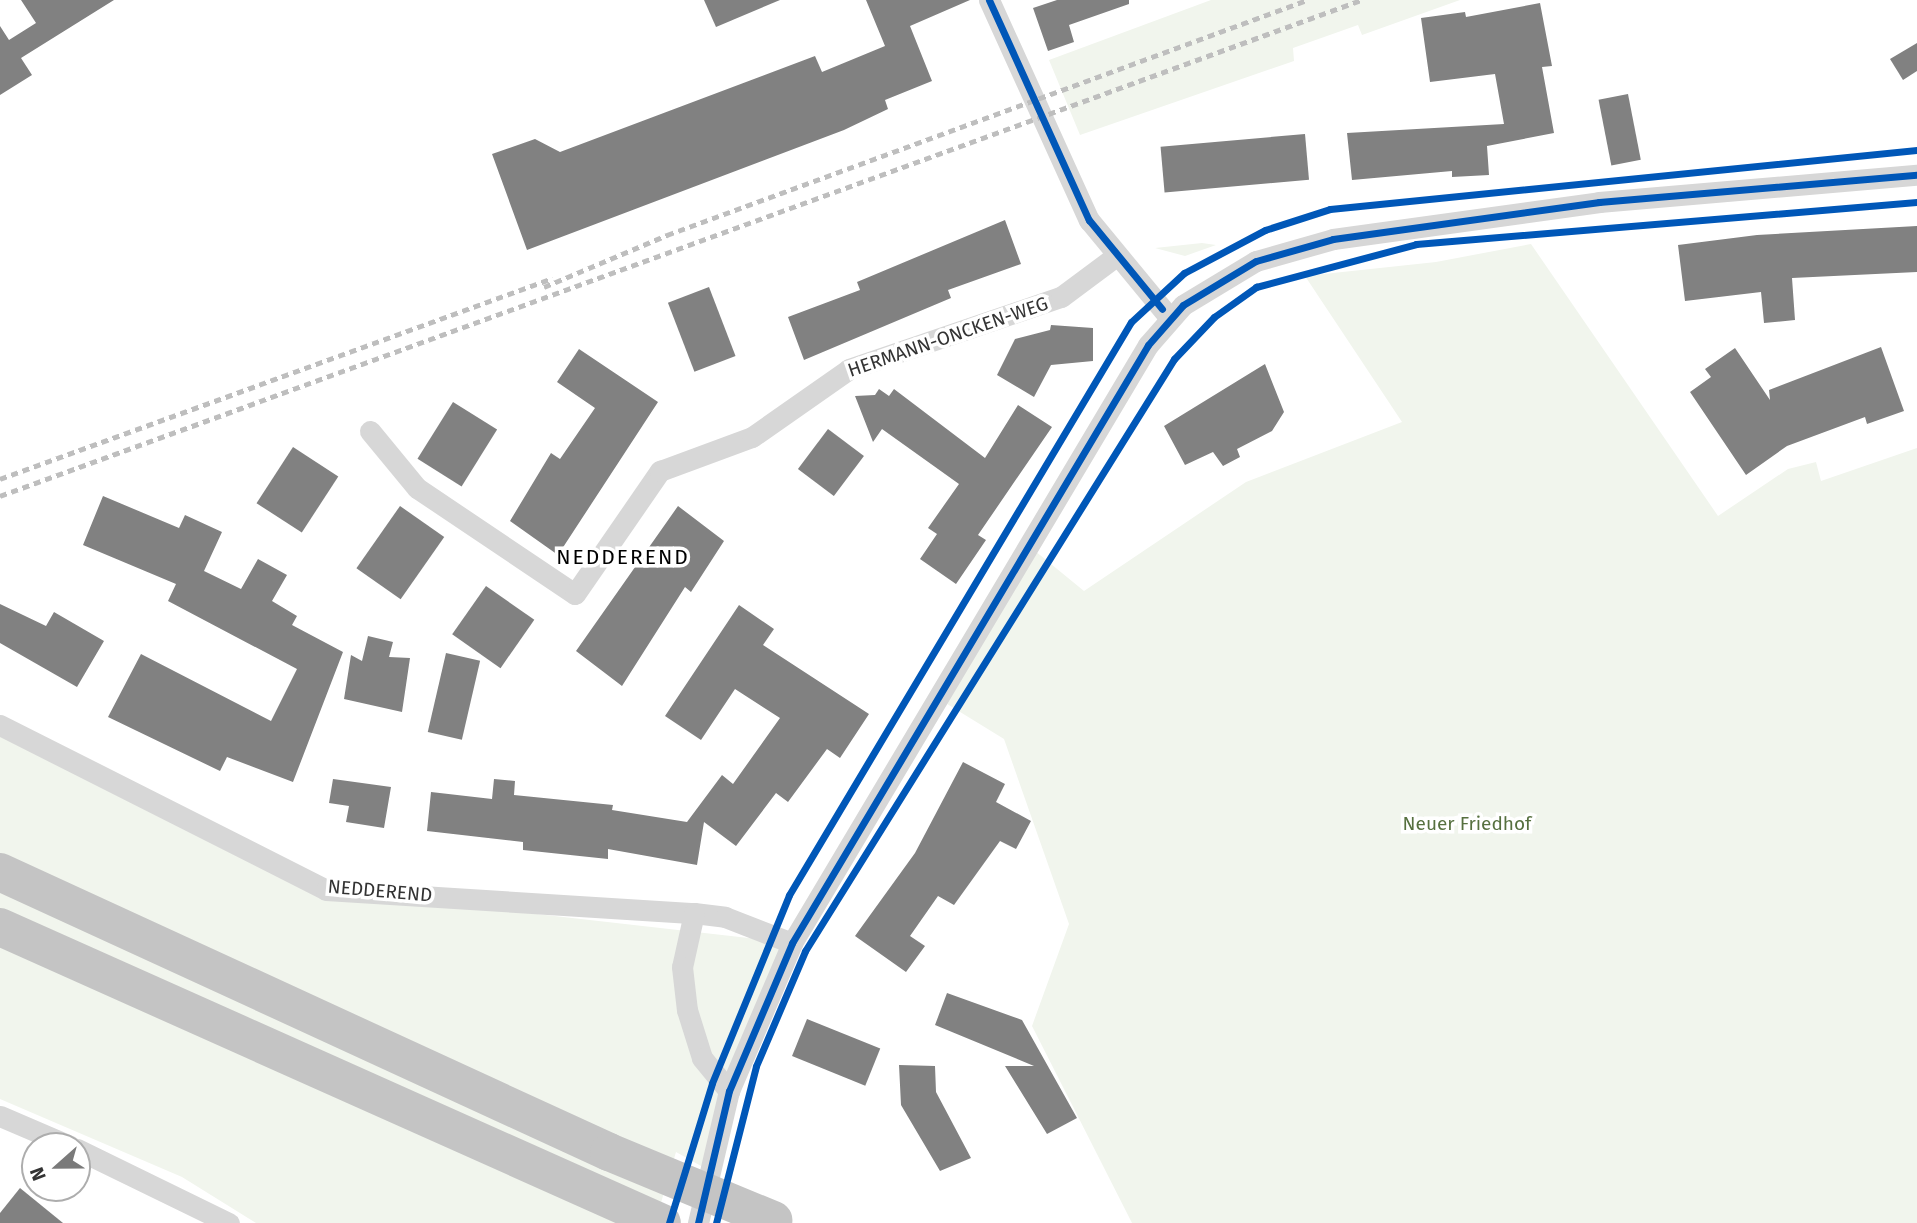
<!DOCTYPE html>
<style>
body{margin:0}
#map{position:relative;width:1917px;height:1223px;overflow:hidden;background:#fff;font-family:"Fira Sans",sans-serif}
div>[style]{position:absolute}
[style*='--x']{left:calc(var(--x)*1px);top:calc(var(--y)*1px);width:calc(var(--w)*1px);rotate:calc(var(--a)*1deg)}
.green>*{inset:0;background:#f1f5ed}
.building>*{inset:0;background:#818181;transform-origin:0 0}
.street>*{height:21px;margin:-10.5px;padding:0 10.5px;transform-origin:10.5px;border-radius:10.5px;background:#d7d7d7}
.highway>*{height:38px;margin:-19px;padding:0 19px;transform-origin:19px;border-radius:19px;background:#c4c4c4}
.rail>*{height:5px;margin-top:-2.5px;transform-origin:0;background:repeating-linear-gradient(90deg,#bebebe 0 7px,transparent 0 12px)}
.highway-bridge>*{height:38px;margin:-19px;padding:0 19px;transform-origin:19px;border-radius:19px;background:#c4c4c4}
.cycleway>*{height:7px;margin:-3.5px;padding:0 3.5px;transform-origin:3.5px;border-radius:3.5px;background:#0057b8}
span{translate:-50% -50%;white-space:nowrap;text-align:center;line-height:1.15;-webkit-text-stroke:7px #fff;paint-order:stroke}
.street-label{font-size:19px;color:#333}
.park-label{font-size:19px;color:#56703f}
.neighbourhood-label{font-size:21px;color:#000;letter-spacing:2px}
.north{position:absolute;left:21px;top:1132px;width:70px;height:70px;box-sizing:border-box;background:#fff;border:2px solid #adadad;border-radius:50%;rotate:249deg;font-size:19px;font-weight:700;line-height:28px;text-align:center;color:#333}
.north::after{content:'';display:block;margin:auto;width:24px;height:32px;background:#7a7a7a;clip-path:polygon(50% 0,100% 100%,50% 72%,0 100%)}
</style>
<div id="map">
<div class="green">
<div style="clip-path:polygon(1211px 0,1460px 0,1362px 35px,1358px 25px,1293px 48px,1294px 61px,1080px 135px,1049px 60px)"></div>
<div style="clip-path:polygon(1202px 243px,1216px 245px,1185px 256px,1155px 248px)"></div>
<div style="clip-path:polygon(1531px 244px,1718px 516px,1788px 469px,1816px 462px,1821px 481px,1917px 448px,1917px 1223px,1132px 1223px,1032px 1026px,1069px 924px,1004px 739px,939px 699px,1029px 546px,1084px 591px,1246px 482px,1402px 422px,1305px 276px,1436px 262px)"></div>
<div style="clip-path:polygon(0 730px,326px 890px,792px 943px,710px 1171px,676px 1152px,655px 1223px,256px 1223px,182px 1177px,0 1099px)"></div>
</div>
<div class="building">
<div style="clip-path:polygon(21px 0,114px 0,21px 58px,32px 75px,0 95px,0 26px,9px 40px,36px 23px)"></div>
<div style="clip-path:polygon(704px 0,780px 0,716px 27px)"></div>
<div style="clip-path:polygon(866px 0,970px 0,910px 26px,932px 81px,885px 100px,888px 109px,844px 130px,527px 250px,492px 154px,535px 139px,560px 152px,815px 56px,822px 72px,885px 46px)"></div>
<div style="clip-path:polygon(1057px 0,1129px 0,1129px 4px,1069px 25px,1074px 42px,1048px 51px,1033px 8px)"></div>
<div style="clip-path:polygon(1540px 3px,1552px 66px,1542px 67px,1554px 133px,1487px 146px,1489px 175px,1452px 177px,1452px 171px,1352px 180px,1347px 133px,1504px 124px,1495px 74px,1430px 82px,1421px 18px,1465px 12px,1466px 17px)"></div>
<div style="clip-path:polygon(1917px 43px,1917px 71px,1903px 80px,1890px 59px)"></div>
<div style="left:1628px;top:94px;width:67px;height:30px;rotate:79deg"></div>
<div style="left:1305px;top:134px;width:46px;height:145px;rotate:85deg"></div>
<div style="clip-path:polygon(1005px 220px,1021px 264px,948px 290px,951px 298px,804px 360px,788px 317px,860px 290px,857px 282px)"></div>
<div style="clip-path:polygon(1917px 226px,1917px 272px,1792px 278px,1795px 320px,1764px 323px,1761px 292px,1685px 301px,1678px 245px,1757px 235px)"></div>
<div style="left:709px;top:287px;width:74px;height:44px;rotate:69deg"></div>
<div style="clip-path:polygon(1051px 325px,1093px 328px,1093px 361px,1051px 365px,1034px 397px,997px 375px,1015px 339px,1050px 330px)"></div>
<div style="clip-path:polygon(1881px 347px,1904px 411px,1867px 424px,1865px 417px,1787px 446px,1746px 475px,1690px 392px,1711px 377px,1705px 369px,1735px 348px,1770px 400px,1769px 390px)"></div>
<div style="clip-path:polygon(579px 349px,658px 402px,558px 555px,510px 521px,551px 453px,560px 459px,595px 408px,557px 382px)"></div>
<div style="clip-path:polygon(1265px 364px,1284px 412px,1272px 431px,1237px 449px,1240px 457px,1223px 466px,1213px 452px,1185px 465px,1164px 426px)"></div>
<div style="clip-path:polygon(879px 389px,889px 396px,894px 389px,985px 458px,1018px 405px,1052px 427px,978px 535px,986px 540px,956px 584px,920px 559px,937px 534px,928px 528px,959px 484px,882px 429px,873px 442px,855px 396px,875px 395px)"></div>
<div style="left:453px;top:402px;width:52px;height:67px;rotate:32deg"></div>
<div style="left:828px;top:429px;width:45px;height:50px;rotate:37deg"></div>
<div style="left:293px;top:447px;width:54px;height:67px;rotate:33deg"></div>
<div style="clip-path:polygon(103px 496px,179px 528px,185px 515px,222px 532px,204px 571px,241px 589px,258px 559px,287px 575px,272px 601px,297px 616px,292px 625px,343px 652px,293px 782px,227px 757px,220px 771px,108px 717px,141px 654px,271px 721px,297px 669px,168px 601px,176px 584px,83px 545px)"></div>
<div style="left:400px;top:506px;width:54px;height:76px;rotate:35deg"></div>
<div style="clip-path:polygon(678px 506px,724px 541px,691px 592px,685px 587px,622px 686px,576px 651px)"></div>
<div style="left:486px;top:586px;width:59px;height:59px;rotate:35deg"></div>
<div style="clip-path:polygon(0 604px,46px 626px,54px 612px,104px 641px,77px 687px,0 643px)"></div>
<div style="clip-path:polygon(739px 605px,774px 629px,763px 645px,869px 714px,840px 758px,827px 749px,788px 802px,776px 793px,736px 846px,704px 822px,697px 865px,608px 849px,608px 859px,523px 850px,523px 842px,427px 831px,431px 792px,492px 799px,494px 779px,515px 781px,514px 795px,613px 805px,612px 810px,687px 822px,722px 775px,733px 784px,780px 718px,735px 689px,701px 740px,665px 716px)"></div>
<div style="clip-path:polygon(368px 636px,393px 642px,389px 657px,410px 658px,402px 712px,344px 699px,351px 655px,362px 661px)"></div>
<div style="left:446px;top:653px;width:35px;height:81px;rotate:13deg"></div>
<div style="clip-path:polygon(963px 762px,1005px 784px,996px 802px,1031px 821px,1016px 849px,1000px 841px,954px 905px,938px 896px,910px 936px,925px 946px,906px 972px,855px 936px,915px 853px)"></div>
<div style="clip-path:polygon(333px 779px,391px 787px,384px 828px,346px 822px,349px 806px,329px 803px)"></div>
<div style="clip-path:polygon(947px 993px,1022px 1020px,1077px 1118px,1047px 1134px,1005px 1066px,1034px 1066px,935px 1025px)"></div>
<div style="left:807px;top:1019px;width:79px;height:40px;rotate:22deg"></div>
<div style="clip-path:polygon(899px 1065px,935px 1066px,936px 1092px,971px 1158px,940px 1171px,901px 1105px)"></div>
<div style="clip-path:polygon(20px 1188px,63px 1223px,0 1223px,0 1213px)"></div>
</div>
<div class="street">
<div style="--x:989;--y:0;--w:242;--a:65.6"></div>
<div style="--x:1089;--y:220;--w:126;--a:50.5"></div>
<div style="--x:370;--y:431;--w:74;--a:50.5"></div>
<div style="--x:417;--y:488;--w:190;--a:33.9"></div>
<div style="--x:575;--y:594;--w:150;--a:-55.4"></div>
<div style="--x:660;--y:471;--w:98;--a:-20.3"></div>
<div style="--x:752;--y:437;--w:118;--a:-35"></div>
<div style="--x:849;--y:369;--w:224;--a:-18.8"></div>
<div style="--x:1061;--y:297;--w:69;--a:-36.7"></div>
<div style="--x:0;--y:725;--w:365;--a:26.8"></div>
<div style="--x:326;--y:890;--w:369;--a:3.6"></div>
<div style="--x:694;--y:913;--w:31;--a:7"></div>
<div style="--x:725;--y:917;--w:72;--a:21.2"></div>
<div style="--x:694;--y:913;--w:55;--a:102.5"></div>
<div style="--x:682;--y:967;--w:43;--a:83.4"></div>
<div style="--x:687;--y:1010;--w:50;--a:72.6"></div>
<div style="--x:702;--y:1058;--w:43;--a:50.7"></div>
<div style="--x:0;--y:1116;--w:76;--a:23.2"></div>
<div style="--x:77;--y:1149;--w:169;--a:26"></div>
<div style="--x:698;--y:1223;--w:136;--a:-76.8"></div>
<div style="--x:729;--y:1091;--w:161;--a:-66.9"></div>
<div style="--x:792;--y:943;--w:696;--a:-59.23"></div>
<div style="--x:1148;--y:345;--w:53;--a:-48.8"></div>
<div style="--x:1183;--y:305;--w:85;--a:-31.1"></div>
<div style="--x:1256;--y:261;--w:80;--a:-15.9"></div>
<div style="--x:1333;--y:239;--w:269;--a:-7.9"></div>
<div style="--x:1599;--y:202;--w:319;--a:-4.9"></div>
</div>
<div class="highway">
<div style="--x:0;--y:872;--w:670;--a:24.69"></div>
<div style="--x:0;--y:927;--w:725;--a:24.09"></div>
</div>
<div class="rail">
<div style="--x:544;--y:287;--w:134;--a:-22.9"></div>
<div style="--x:667;--y:235;--w:682;--a:-20.16"></div>
<div style="--x:0;--y:479;--w:588;--a:-19.97"></div>
<div style="--x:0;--y:496;--w:1449;--a:-20.02"></div>
</div>
<div class="highway-bridge">
<div style="--x:609;--y:1152;--w:178;--a:22.5"></div>
</div>
<div class="cycleway">
<div style="--x:989;--y:0;--w:242;--a:65.6"></div>
<div style="--x:1089;--y:220;--w:115;--a:50.6"></div>
<div style="--x:669;--y:1223;--w:146;--a:-72.9"></div>
<div style="--x:712;--y:1083;--w:203;--a:-67.7"></div>
<div style="--x:789;--y:895;--w:667;--a:-59.17"></div>
<div style="--x:1131;--y:322;--w:72;--a:-42.8"></div>
<div style="--x:1184;--y:273;--w:92;--a:-28"></div>
<div style="--x:1265;--y:230;--w:68;--a:-17.9"></div>
<div style="--x:1330;--y:209;--w:590;--a:-5.74"></div>
<div style="--x:698;--y:1223;--w:136;--a:-76.8"></div>
<div style="--x:729;--y:1091;--w:161;--a:-66.9"></div>
<div style="--x:792;--y:943;--w:696;--a:-59.23"></div>
<div style="--x:1148;--y:345;--w:53;--a:-48.8"></div>
<div style="--x:1183;--y:305;--w:85;--a:-31.1"></div>
<div style="--x:1256;--y:261;--w:80;--a:-15.9"></div>
<div style="--x:1333;--y:239;--w:269;--a:-7.9"></div>
<div style="--x:1599;--y:202;--w:319;--a:-4.9"></div>
<div style="--x:716;--y:1223;--w:162;--a:-75.7"></div>
<div style="--x:756;--y:1066;--w:125;--a:-66.9"></div>
<div style="--x:805;--y:951;--w:698;--a:-58.06"></div>
<div style="--x:1174;--y:359;--w:58;--a:-46.4"></div>
<div style="--x:1214;--y:317;--w:52;--a:-35.5"></div>
<div style="--x:1256;--y:287;--w:166;--a:-15"></div>
<div style="--x:1416;--y:244;--w:503;--a:-4.79"></div>
</div>
<div class="street-label">
<span style="left:948px;top:337px;rotate:-19deg">HERMANN-ONCKEN-WEG</span>
<span style="left:380px;top:891px;rotate:5deg">NEDDEREND</span>
</div>
<div class="park-label">
<span style="left:1467px;top:824px">Neuer Friedhof</span>
</div>
<div class="neighbourhood-label">
<span style="left:623px;top:557px">NEDDEREND</span>
</div>
<div class="north">N</div>
</div>
